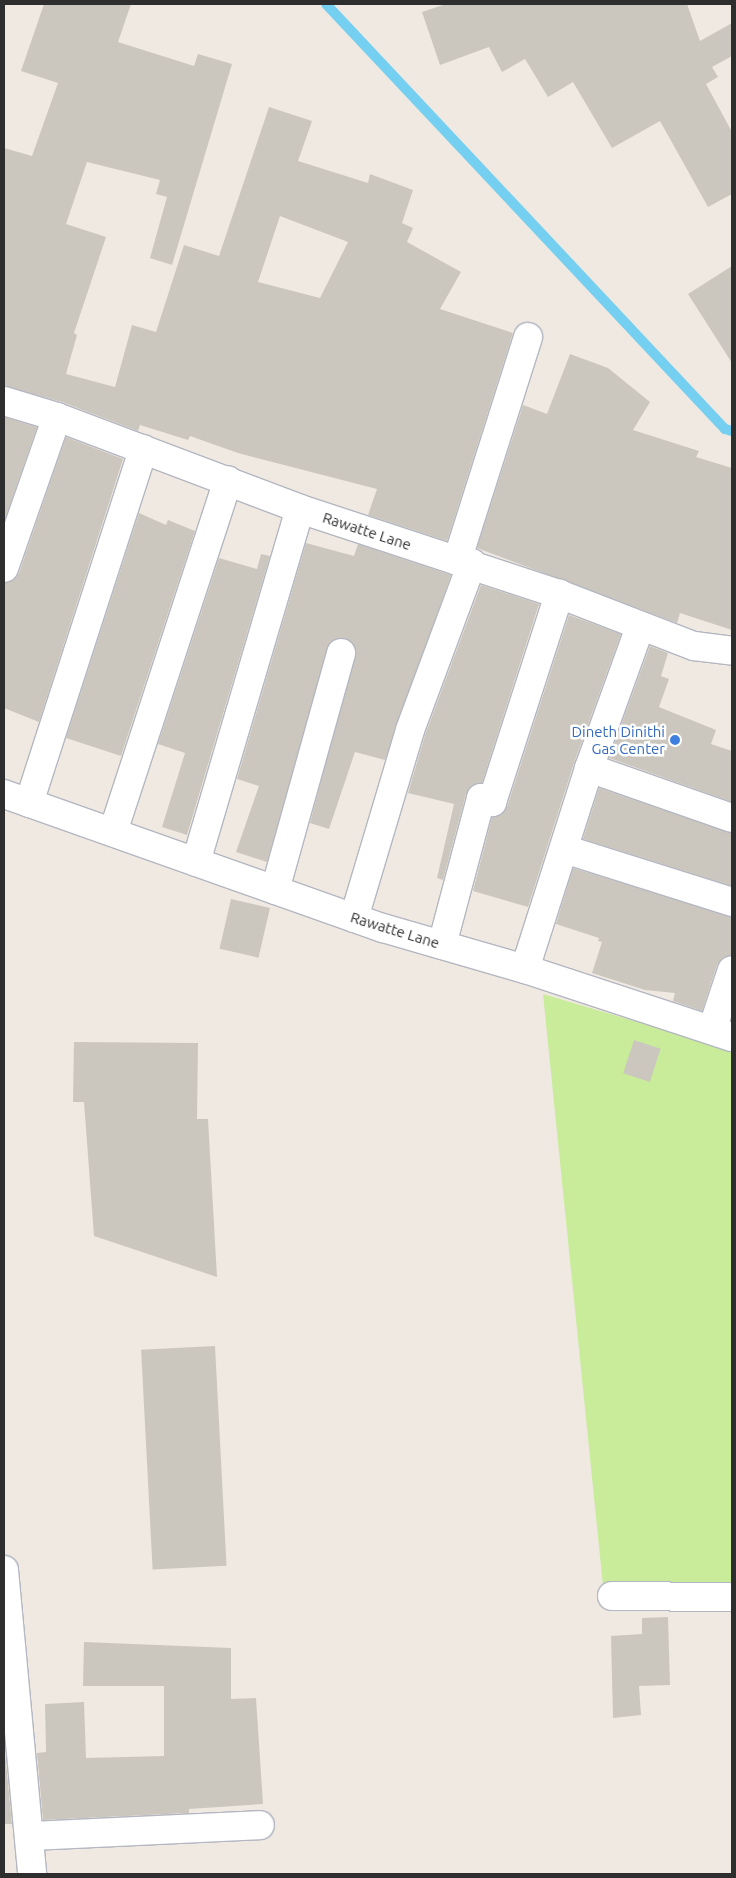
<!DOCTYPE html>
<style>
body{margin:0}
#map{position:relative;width:736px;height:1878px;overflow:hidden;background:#efe9e1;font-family:Ubuntu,sans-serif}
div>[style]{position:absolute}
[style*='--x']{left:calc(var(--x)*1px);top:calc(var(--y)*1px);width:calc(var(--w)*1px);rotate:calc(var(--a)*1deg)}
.pitch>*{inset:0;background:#c9ec9a}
.stream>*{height:10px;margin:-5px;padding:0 5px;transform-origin:5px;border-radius:5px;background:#75cff0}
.building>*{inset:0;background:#cbc7bf;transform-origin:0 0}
.roads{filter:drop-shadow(1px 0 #b4b7c1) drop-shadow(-1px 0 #b4b7c1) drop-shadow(0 1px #b4b7c1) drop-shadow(0 -1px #b4b7c1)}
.minor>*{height:28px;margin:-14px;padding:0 14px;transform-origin:14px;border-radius:14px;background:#fff}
.dots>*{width:14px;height:14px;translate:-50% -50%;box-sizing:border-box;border:2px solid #fff;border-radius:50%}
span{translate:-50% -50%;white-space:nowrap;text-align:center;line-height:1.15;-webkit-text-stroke:5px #fff;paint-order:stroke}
.street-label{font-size:15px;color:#2e2e2e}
.shop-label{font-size:15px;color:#366cbe}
.right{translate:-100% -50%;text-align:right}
.frame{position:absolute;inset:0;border:5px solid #2e2e2e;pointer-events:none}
</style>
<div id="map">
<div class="pitch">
<div style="clip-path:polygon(543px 994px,732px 1050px,732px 1586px,603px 1586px)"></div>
</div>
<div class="stream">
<div style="--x:326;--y:4;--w:583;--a:46.81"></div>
<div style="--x:725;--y:429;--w:7;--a:16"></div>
</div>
<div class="building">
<div style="clip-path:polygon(evenodd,44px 4px,131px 4px,118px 42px,194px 66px,198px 54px,232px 64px,172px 265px,150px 258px,167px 197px,156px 194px,160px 180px,87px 162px,66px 224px,106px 237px,74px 333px,77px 335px,66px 374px,115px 387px,132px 325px,156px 332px,184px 245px,219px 256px,269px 107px,312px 121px,298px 161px,368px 183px,370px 174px,413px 190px,402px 223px,413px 228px,407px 242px,461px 272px,440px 309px,513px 333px,447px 541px,368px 515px,377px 489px,238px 453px,190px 436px,188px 440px,140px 425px,138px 431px,62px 402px,4px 386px,4px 148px,32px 156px,58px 83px,21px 71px,44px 4px,280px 216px,348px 242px,320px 298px,258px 282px,280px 216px)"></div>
<div style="clip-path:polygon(446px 4px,687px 4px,700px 41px,732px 23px,732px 56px,712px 67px,718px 77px,706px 84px,732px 132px,732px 194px,708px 207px,660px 121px,612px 148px,573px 82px,548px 97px,525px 59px,502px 72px,489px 47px,440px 65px,422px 12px)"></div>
<div style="clip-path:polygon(732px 266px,732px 363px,688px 294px)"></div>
<div style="clip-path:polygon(570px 354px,608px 368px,650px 402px,633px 430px,699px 451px,696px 457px,732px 468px,732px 630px,680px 613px,677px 623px,477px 548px,523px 405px,547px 414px)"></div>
<div style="clip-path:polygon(4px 417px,37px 427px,4px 522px)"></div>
<div style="clip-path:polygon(66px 437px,123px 459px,39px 722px,4px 708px,4px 583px,14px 580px,19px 573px)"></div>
<div style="clip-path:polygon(139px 513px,166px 525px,168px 520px,195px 531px,121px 756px,66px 738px)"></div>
<div style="clip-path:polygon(306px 543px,354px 556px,358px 544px,451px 575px,385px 760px,355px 752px,329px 829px,310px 823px,356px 650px,345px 638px,330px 642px,267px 862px,236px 852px,259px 786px,237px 779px)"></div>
<div style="clip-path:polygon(261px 554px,270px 556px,187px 835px,162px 827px,185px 753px,158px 744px,219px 558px,257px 569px)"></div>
<div style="clip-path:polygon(481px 585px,539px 604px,482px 783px,471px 786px,466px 794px,443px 880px,437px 878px,454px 804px,408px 793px,425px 735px)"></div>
<div style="clip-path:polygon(569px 615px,621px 634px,574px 763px,528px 907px,473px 891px,492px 817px,502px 814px,507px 807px)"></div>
<div style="clip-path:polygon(650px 646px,668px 653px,661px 676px,669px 679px,659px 707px,716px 730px,711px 744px,732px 751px,732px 802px,609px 758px)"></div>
<div style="clip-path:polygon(599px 788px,732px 833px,732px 886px,583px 839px)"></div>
<div style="clip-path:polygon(573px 868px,732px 917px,732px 955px,722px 958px,717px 965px,702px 1011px,673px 1001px,675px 993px,645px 990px,592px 973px,602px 942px,598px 941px,599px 938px,556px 924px)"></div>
<div style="left:231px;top:899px;width:40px;height:51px;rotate:13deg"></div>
<div style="left:634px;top:1040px;width:28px;height:35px;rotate:18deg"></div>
<div style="clip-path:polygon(74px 1042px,198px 1043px,197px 1119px,208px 1119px,217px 1277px,94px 1236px,84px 1102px,73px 1102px)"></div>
<div style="left:215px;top:1346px;width:220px;height:74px;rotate:87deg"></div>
<div style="clip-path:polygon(668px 1617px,670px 1685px,639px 1686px,641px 1715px,613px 1718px,611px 1636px,642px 1634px,642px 1618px)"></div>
<div style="clip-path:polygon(84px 1642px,231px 1648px,231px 1699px,256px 1698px,263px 1804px,189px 1809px,189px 1813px,43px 1820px,37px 1753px,46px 1752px,45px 1704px,84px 1702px,86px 1758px,164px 1756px,164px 1686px,83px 1686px)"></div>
<div style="clip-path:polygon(4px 1753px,5px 1753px,12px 1824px,4px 1824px)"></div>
</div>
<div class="roads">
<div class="minor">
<div style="--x:4;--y:401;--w:55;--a:16.8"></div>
<div style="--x:57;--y:417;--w:260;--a:20.7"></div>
<div style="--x:300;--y:509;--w:273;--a:18.2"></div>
<div style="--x:559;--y:594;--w:145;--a:21.1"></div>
<div style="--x:694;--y:646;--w:38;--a:7"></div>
<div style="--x:457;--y:561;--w:235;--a:-72.4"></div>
<div style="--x:4;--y:568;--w:160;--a:-70.7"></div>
<div style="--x:589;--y:768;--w:151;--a:19.3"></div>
<div style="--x:4;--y:794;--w:402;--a:19.5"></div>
<div style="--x:383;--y:928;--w:148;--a:16.1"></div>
<div style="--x:525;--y:969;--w:218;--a:18.2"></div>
<div style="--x:29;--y:803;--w:372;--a:-72.1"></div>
<div style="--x:113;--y:832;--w:370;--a:-71.9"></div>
<div style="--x:564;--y:849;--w:176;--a:17.5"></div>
<div style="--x:196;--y:862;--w:368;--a:-73.6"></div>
<div style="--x:275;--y:890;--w:246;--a:-74.4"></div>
<div style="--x:354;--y:918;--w:196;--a:-73.4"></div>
<div style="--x:410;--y:730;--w:178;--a:-69.6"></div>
<div style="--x:442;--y:945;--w:152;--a:-75.1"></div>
<div style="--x:481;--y:798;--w:12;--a:20"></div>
<div style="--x:492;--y:802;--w:219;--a:-72.1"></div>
<div style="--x:525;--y:969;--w:211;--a:-72.3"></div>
<div style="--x:589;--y:768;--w:150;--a:-70.1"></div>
<div style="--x:712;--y:1030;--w:63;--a:-71.6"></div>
<div style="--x:4;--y:1570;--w:305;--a:84.7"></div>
<div style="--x:612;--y:1596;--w:120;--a:0.5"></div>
<div style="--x:30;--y:1836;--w:230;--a:-2.7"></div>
</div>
</div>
<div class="dots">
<div style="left:675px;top:740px;background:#3f7fe0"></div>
</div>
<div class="street-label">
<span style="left:367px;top:531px;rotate:18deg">Rawatte Lane</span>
<span style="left:395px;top:930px;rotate:17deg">Rawatte Lane</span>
</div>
<div class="shop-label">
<span class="right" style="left:665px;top:740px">Dineth Dinithi<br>Gas Center</span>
</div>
<div class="frame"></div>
</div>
